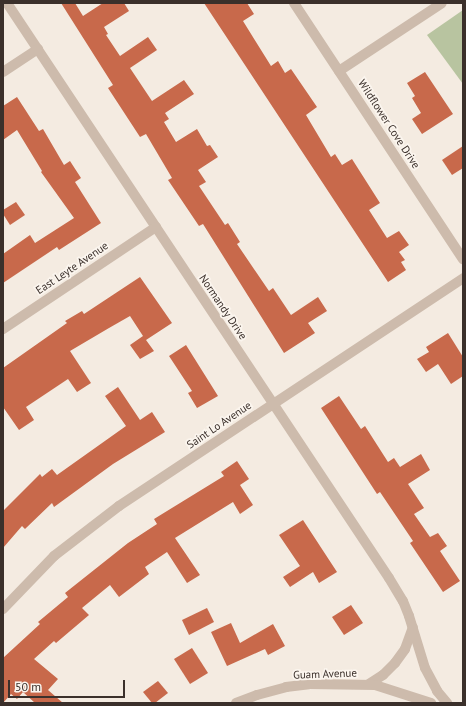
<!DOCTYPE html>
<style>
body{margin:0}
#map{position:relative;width:466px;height:706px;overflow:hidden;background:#f4ebe1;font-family:"PT Sans",sans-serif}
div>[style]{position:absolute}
.green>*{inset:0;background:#b8c4a0}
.building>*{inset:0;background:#c8694b}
.minor>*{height:10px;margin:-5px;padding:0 5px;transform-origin:5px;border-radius:5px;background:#cdbbac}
span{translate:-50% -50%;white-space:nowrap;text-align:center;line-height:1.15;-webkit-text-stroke:3.5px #fbf5ee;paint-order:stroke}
.street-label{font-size:11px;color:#3b302b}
.frame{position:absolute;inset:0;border:4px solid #3b302b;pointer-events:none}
.scale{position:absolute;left:8px;top:680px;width:117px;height:18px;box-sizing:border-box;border:2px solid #3b302b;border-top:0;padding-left:5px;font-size:12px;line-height:14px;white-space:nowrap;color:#3b302b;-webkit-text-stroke:3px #fbf5ee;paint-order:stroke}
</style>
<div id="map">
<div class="green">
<i style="clip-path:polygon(463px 10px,463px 84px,427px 35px)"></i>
</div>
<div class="building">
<i style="clip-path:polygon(61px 3px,75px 3px,83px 16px,103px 3px,124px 3px,129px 11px,104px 27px,108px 34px,106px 35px,120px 56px,148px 37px,157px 50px,130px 68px,152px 101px,184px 80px,194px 94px,165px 113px,169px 119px,164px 122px,176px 142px,197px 129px,207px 146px,210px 145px,218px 157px,198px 170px,206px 182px,199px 186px,225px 225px,228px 223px,240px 242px,237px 244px,269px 291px,273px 288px,291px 315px,318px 297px,327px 311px,308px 323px,315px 333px,284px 353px,203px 224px,199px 226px,168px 180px,172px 178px,146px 134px,140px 137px,108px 88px,113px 85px)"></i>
<i style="clip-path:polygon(204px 3px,247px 3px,254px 14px,243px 21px,271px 66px,278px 61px,285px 73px,291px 69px,317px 107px,306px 115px,331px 157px,335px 154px,342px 165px,352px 159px,380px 203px,369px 210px,387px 238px,399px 231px,409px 245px,399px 252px,405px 260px,401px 262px,406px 270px,388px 282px)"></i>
<i style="clip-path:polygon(425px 72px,453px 114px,422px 134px,412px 119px,421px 113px,412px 98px,415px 96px,407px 83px)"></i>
<i style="clip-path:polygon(17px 97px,39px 131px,43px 129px,64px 165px,70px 161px,81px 178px,75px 182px,101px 223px,59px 250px,57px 247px,3px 283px,3px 254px,30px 235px,35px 243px,74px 218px,41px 172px,42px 171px,17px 130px,3px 140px,3px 106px)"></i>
<i style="clip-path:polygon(463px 146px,463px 168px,452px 175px,442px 160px)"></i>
<i style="clip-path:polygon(16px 202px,25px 215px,10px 225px,3px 214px,3px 210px)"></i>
<i style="clip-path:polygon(140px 277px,172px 323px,146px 340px,154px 351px,140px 359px,130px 345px,143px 336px,130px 316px,109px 328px,70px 351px,91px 383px,77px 392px,68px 379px,26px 407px,34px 420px,19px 430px,3px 407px,3px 368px,67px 323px,65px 321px,82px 311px,84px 314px)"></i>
<i style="clip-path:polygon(448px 333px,463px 357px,463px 376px,451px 384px,438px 364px,426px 372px,417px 359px,429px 352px,426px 347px)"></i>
<i style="clip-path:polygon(186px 345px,218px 396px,197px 408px,188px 393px,192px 391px,169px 356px)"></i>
<i style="clip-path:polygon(118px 387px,140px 420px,152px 412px,165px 432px,113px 464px,54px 507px,52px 503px,25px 529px,22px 526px,3px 548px,3px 511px,40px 474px,42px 477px,52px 469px,57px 475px,126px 426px,105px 396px)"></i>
<i style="clip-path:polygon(339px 396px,361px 429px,365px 426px,388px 462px,394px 458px,400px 467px,421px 454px,430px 470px,408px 484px,424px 508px,414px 514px,430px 537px,438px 533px,447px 546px,440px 551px,460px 581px,443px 592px,410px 543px,413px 541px,380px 492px,377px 494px,321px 408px)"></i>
<i style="clip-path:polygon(237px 461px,249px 479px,240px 485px,253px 505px,240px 514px,233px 502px,175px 538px,200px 575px,187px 583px,167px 552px,145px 567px,149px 574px,119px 597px,110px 585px,82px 608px,89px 615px,56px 643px,54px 641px,34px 659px,58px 679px,48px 690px,63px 703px,35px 703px,23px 692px,17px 699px,11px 694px,3px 703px,3px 658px,40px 624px,38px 622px,68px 597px,65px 593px,128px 543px,157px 524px,154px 519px,224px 476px,221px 472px)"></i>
<i style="clip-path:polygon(303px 520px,337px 572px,319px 583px,313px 572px,290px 587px,283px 577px,300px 566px,279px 535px)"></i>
<i style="clip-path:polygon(351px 605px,363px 623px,344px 635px,332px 617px)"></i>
<i style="clip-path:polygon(207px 608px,214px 622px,189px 635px,182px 620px)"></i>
<i style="clip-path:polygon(231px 623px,240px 643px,273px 624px,285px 646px,268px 655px,265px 649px,227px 666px,211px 632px)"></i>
<i style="clip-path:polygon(192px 648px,208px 673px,190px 684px,174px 659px)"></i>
<i style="clip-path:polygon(158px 681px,168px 693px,155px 703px,152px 703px,143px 692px)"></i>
</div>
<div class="minor">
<i style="left:7px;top:3px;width:690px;rotate:56.4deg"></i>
<i style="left:389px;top:578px;width:27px;rotate:59deg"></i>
<i style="left:403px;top:601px;width:16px;rotate:68deg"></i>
<i style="left:409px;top:616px;width:54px;rotate:72.9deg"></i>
<i style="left:425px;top:668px;width:26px;rotate:62deg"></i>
<i style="left:437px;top:691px;width:16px;rotate:50deg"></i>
<i style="left:294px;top:3px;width:307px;rotate:56.6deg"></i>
<i style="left:339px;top:71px;width:123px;rotate:-33.4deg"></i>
<i style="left:3px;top:72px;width:42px;rotate:-33.3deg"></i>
<i style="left:3px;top:329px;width:184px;rotate:-33.7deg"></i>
<i style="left:3px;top:609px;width:74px;rotate:-46.1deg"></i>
<i style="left:54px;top:556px;width:82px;rotate:-37.6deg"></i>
<i style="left:119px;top:506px;width:413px;rotate:-33.5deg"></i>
<i style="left:369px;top:684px;width:17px;rotate:-33deg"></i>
<i style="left:383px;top:675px;width:17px;rotate:-45deg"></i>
<i style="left:395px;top:663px;width:17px;rotate:-54deg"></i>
<i style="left:405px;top:649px;width:23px;rotate:-70deg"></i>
<i style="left:236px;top:703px;width:22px;rotate:-21deg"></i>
<i style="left:257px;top:695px;width:30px;rotate:-15deg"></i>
<i style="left:286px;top:687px;width:23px;rotate:-7deg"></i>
<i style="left:309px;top:684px;width:66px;rotate:0.9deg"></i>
<i style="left:375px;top:685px;width:59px;rotate:17.8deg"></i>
</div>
<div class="street-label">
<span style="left:389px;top:124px;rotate:57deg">Wildflower Cove Drive</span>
<span style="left:72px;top:268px;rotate:-34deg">East Leyte Avenue</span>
<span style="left:223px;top:307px;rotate:56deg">Normandy Drive</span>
<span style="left:219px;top:425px;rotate:-34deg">Saint Lo Avenue</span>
<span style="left:325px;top:674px;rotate:-2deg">Guam Avenue</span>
</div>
<div class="frame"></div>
<div class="scale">50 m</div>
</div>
